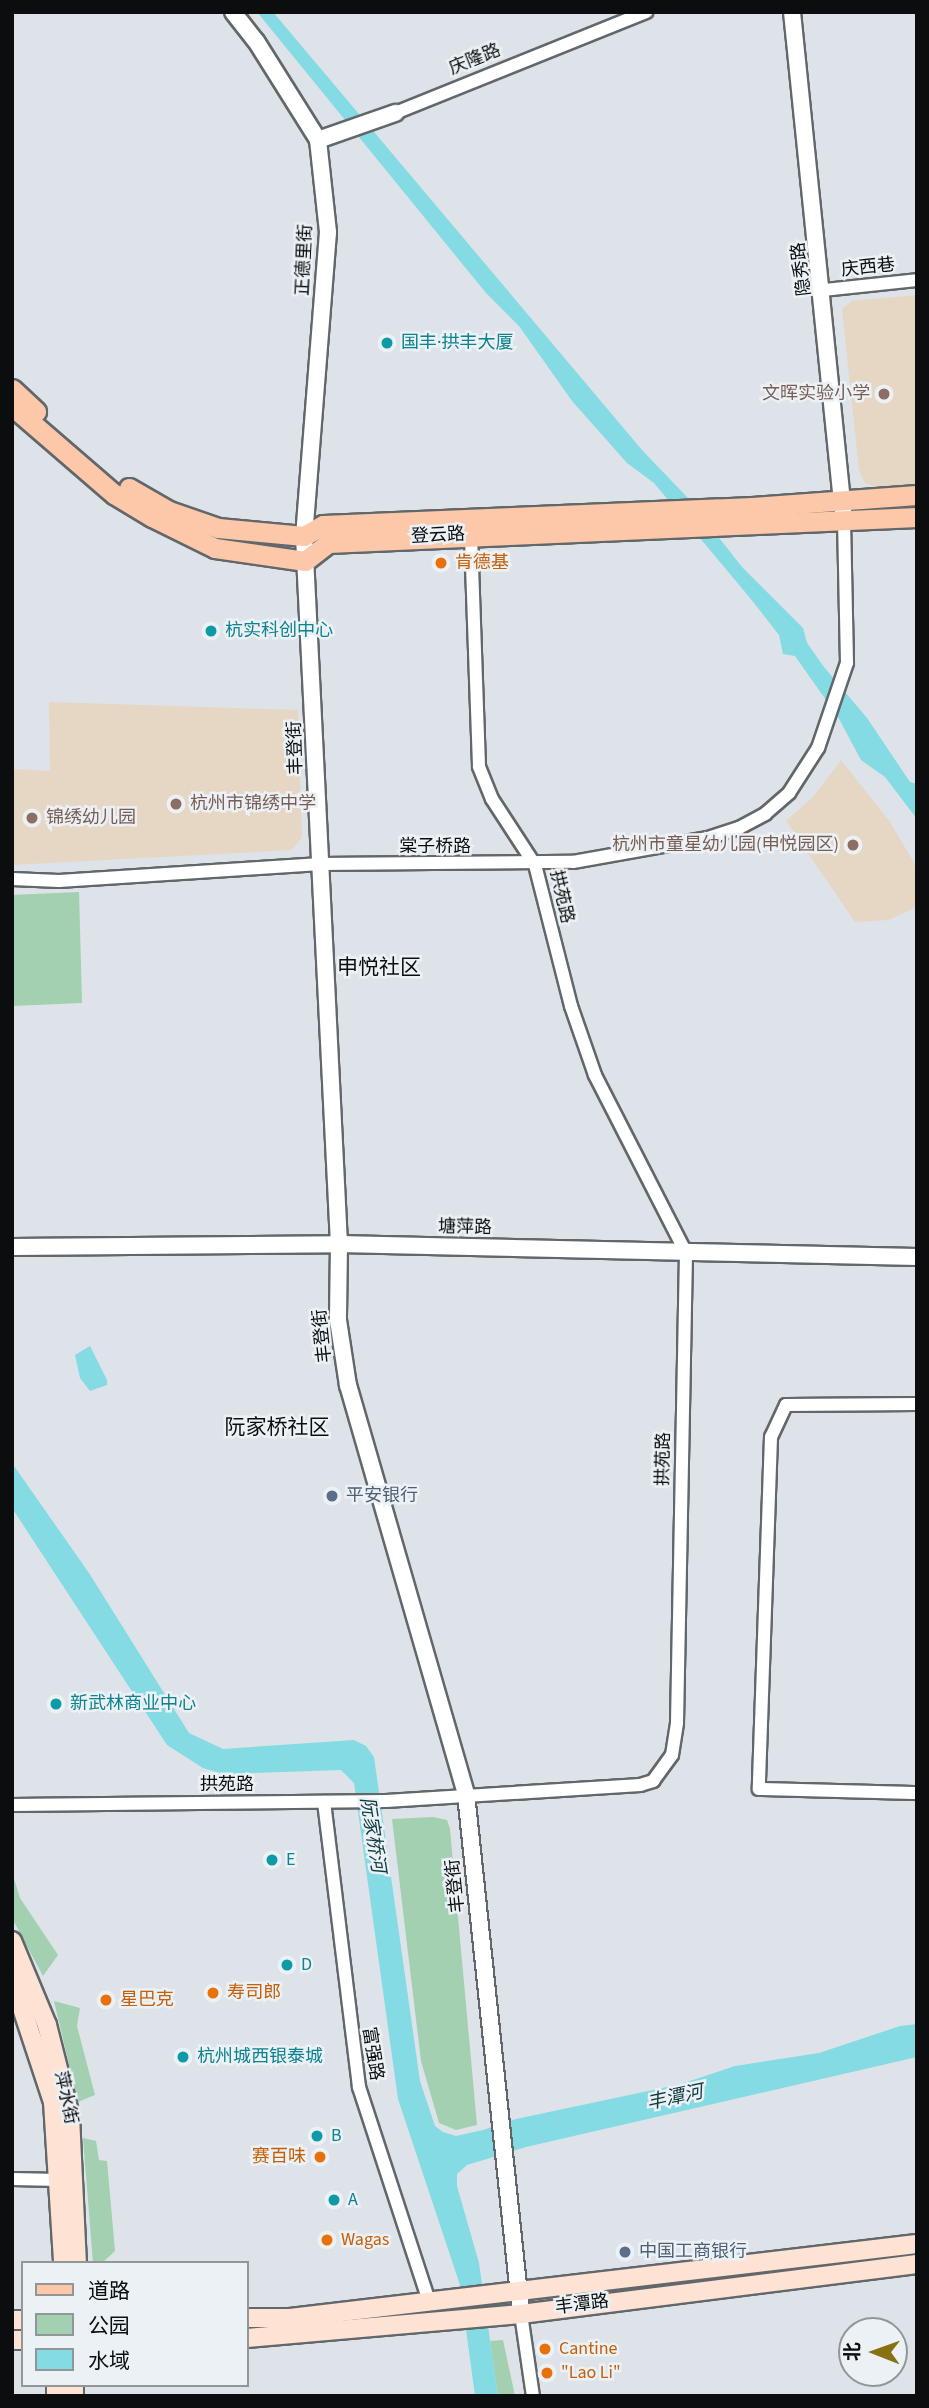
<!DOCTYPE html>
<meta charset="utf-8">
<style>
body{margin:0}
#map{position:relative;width:929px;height:2408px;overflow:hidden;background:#dde3e8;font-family:"Source Sans 3","Noto Sans SC",sans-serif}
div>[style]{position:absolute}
.education>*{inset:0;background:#e6d6c4}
.green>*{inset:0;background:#a2d0b0}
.water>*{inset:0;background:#85dbe3}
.roads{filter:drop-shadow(2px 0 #61676b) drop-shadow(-2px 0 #61676b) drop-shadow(0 2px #61676b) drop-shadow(0 -2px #61676b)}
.minor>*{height:12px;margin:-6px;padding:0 6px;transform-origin:6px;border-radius:6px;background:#fff}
.tertiary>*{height:16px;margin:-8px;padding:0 8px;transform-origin:8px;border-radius:8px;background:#fff}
.secondary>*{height:18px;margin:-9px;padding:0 9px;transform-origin:9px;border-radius:9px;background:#fee3d4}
.primary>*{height:19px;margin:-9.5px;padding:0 9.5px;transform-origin:9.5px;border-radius:9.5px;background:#fdc8aa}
.dots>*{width:19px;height:19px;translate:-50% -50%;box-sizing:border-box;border:4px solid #ebf1f5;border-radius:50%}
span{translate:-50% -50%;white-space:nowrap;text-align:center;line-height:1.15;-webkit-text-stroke:5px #ebf1f5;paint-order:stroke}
.street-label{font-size:18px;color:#0b0d0f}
.culture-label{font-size:18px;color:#0d838f}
.left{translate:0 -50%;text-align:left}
.education-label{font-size:18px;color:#785e54}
.right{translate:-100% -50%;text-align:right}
.food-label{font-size:18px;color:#c56008}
.service-label{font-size:18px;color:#4e5e75}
.water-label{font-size:19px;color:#103b3e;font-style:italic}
.quarter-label{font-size:21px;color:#0b0d0f}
.frame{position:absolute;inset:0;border:14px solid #0b0d0f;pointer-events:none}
.legend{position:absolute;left:21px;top:2261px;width:228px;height:126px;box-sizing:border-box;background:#ebf1f5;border:2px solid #919699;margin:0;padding:9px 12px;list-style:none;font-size:21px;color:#0b0d0f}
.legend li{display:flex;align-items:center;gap:14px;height:35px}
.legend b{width:35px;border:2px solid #919699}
.north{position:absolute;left:838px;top:2317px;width:70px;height:70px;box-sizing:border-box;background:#ebf1f5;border:2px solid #919699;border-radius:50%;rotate:271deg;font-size:19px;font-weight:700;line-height:28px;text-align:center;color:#0b0d0f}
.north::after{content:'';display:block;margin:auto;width:24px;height:32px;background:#877112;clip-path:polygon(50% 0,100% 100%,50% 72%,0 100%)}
</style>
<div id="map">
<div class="education">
<i style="clip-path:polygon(917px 295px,917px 487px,877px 488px,865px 483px,859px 470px,842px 309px,852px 301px)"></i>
<i style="clip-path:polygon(49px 702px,298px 710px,302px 837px,292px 850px,12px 865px,12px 769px,50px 771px)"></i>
<i style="clip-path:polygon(841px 760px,890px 822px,917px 868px,917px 907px,888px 920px,855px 922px,786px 821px,814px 796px)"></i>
</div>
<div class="green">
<i style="clip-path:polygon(79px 892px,82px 1003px,12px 1006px,12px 895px)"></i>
<i style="clip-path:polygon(433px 1817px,447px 1820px,450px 1829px,477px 2125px,456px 2130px,439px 2123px,421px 2061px,392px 1819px)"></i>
<i style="clip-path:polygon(12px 1872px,20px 1898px,58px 1955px,43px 1976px,12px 1918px)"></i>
<i style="clip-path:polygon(54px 2001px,80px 2008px,77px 2026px,95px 2095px,78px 2102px)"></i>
<i style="clip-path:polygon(83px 2138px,96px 2141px,99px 2160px,107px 2161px,115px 2251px,102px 2263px,93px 2263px)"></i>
<i style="clip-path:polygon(503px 2340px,515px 2396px,498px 2396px,490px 2341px)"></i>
</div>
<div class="water">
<i style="clip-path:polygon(257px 12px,273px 12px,642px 450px,687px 497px,742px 567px,803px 628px,807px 643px,824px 667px,867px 718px,910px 782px,917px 784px,917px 819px,885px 777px,861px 760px,838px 717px,795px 656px,783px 654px,779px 635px,750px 598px,654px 483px,627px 463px,572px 401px,519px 326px,486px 293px)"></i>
<i style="clip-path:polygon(90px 1346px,107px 1380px,107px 1385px,90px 1391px,80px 1378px,75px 1355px)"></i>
<i style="clip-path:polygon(12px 1463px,89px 1573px,189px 1733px,223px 1749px,354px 1740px,366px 1746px,374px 1757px,420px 2081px,435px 2126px,443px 2132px,456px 2136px,483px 2130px,516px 2119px,681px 2084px,735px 2066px,819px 2053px,900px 2026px,917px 2024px,917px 2057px,526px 2147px,467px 2165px,457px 2174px,457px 2186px,479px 2263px,498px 2396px,475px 2396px,460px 2285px,398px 2099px,354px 1783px,341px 1770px,223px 1774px,203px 1768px,167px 1745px,12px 1508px)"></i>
</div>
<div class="roads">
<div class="minor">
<i style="left:395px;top:113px;width:271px;rotate:-21.9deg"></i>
<i style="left:824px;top:290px;width:94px;rotate:-6.1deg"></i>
<i style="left:12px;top:879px;width:47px;rotate:2.4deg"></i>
<i style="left:59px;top:881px;width:262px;rotate:-3.7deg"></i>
<i style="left:320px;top:864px;width:253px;rotate:-0.5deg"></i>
<i style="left:573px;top:862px;width:137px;rotate:-10.1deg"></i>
<i style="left:708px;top:838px;width:33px;rotate:-18deg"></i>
<i style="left:739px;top:828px;width:30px;rotate:-28deg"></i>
<i style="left:765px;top:814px;width:32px;rotate:-41deg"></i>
<i style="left:789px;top:793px;width:54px;rotate:-57.2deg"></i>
<i style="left:818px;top:748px;width:90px;rotate:-71.2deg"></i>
<i style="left:847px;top:663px;width:142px;rotate:-91.2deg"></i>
<i style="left:917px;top:1404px;width:131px;rotate:179.6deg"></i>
<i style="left:786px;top:1405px;width:35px;rotate:115deg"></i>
<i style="left:771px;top:1437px;width:352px;rotate:92deg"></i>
<i style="left:759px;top:1789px;width:158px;rotate:1.5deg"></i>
<i style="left:324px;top:1802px;width:287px;rotate:83deg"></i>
<i style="left:359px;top:2087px;width:225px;rotate:71.9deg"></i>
<i style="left:12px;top:1805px;width:374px;rotate:-0.6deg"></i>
<i style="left:386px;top:1801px;width:255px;rotate:-3.6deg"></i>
<i style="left:640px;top:1785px;width:14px;rotate:-17deg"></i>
<i style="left:653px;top:1781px;width:32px;rotate:-54deg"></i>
<i style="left:672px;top:1755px;width:33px;rotate:-81deg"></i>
<i style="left:677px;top:1722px;width:469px;rotate:-88.9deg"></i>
<i style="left:686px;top:1253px;width:200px;rotate:-117.1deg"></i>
<i style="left:595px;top:1075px;width:73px;rotate:-109.2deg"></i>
<i style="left:571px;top:1006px;width:146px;rotate:-104.3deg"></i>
<i style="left:535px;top:865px;width:79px;rotate:-123.1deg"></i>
<i style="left:492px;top:799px;width:35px;rotate:-112deg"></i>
<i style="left:479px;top:766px;width:232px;rotate:-92deg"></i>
<i style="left:12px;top:2179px;width:48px;rotate:1.2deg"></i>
<i style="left:521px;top:2314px;width:83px;rotate:81.7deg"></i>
</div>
<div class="tertiary">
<i style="left:233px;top:12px;width:37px;rotate:52deg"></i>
<i style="left:256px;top:41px;width:117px;rotate:57.9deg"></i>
<i style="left:318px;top:140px;width:93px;rotate:83.8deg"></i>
<i style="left:328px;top:232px;width:305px;rotate:94.5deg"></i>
<i style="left:304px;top:536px;width:709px;rotate:87.17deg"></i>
<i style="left:339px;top:1244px;width:76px;rotate:90.8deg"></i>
<i style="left:338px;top:1320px;width:66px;rotate:81.3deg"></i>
<i style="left:348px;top:1385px;width:426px;rotate:73.9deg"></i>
<i style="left:466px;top:1794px;width:523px;rotate:83.96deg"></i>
<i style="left:792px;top:12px;width:512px;rotate:84.17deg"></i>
<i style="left:318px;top:140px;width:82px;rotate:-19.3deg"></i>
<i style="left:12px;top:1247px;width:327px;rotate:-0.5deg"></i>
<i style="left:339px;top:1244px;width:578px;rotate:1.29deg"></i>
</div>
<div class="secondary">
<i style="left:12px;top:1941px;width:91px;rotate:67.4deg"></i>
<i style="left:47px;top:2025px;width:94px;rotate:75.8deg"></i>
<i style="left:70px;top:2116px;width:147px;rotate:87.3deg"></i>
<i style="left:12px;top:1978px;width:131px;rotate:71.7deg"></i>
<i style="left:53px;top:2102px;width:161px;rotate:86.4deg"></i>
<i style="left:247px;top:2318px;width:43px"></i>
<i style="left:290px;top:2318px;width:631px;rotate:-6.73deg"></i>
<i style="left:12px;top:2320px;width:11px"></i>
<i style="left:247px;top:2338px;width:275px;rotate:-5deg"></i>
<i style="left:521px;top:2314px;width:399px;rotate:-7.2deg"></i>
<i style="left:12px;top:2340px;width:11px"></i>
<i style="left:56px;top:2385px;width:11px;rotate:90deg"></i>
<i style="left:74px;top:2396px;width:11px;rotate:-90deg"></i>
</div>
<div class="primary">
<i style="left:12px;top:389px;width:33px;rotate:43deg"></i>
<i style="left:12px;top:406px;width:135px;rotate:40.8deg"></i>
<i style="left:114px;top:494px;width:44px;rotate:31.2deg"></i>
<i style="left:152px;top:517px;width:70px;rotate:26.2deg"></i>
<i style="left:215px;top:548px;width:91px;rotate:8.2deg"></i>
<i style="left:305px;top:561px;width:29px;rotate:-38deg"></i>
<i style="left:328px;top:543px;width:590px;rotate:-2.53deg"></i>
<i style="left:129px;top:488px;width:46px;rotate:29.9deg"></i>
<i style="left:169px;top:511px;width:52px;rotate:19.1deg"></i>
<i style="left:218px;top:528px;width:86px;rotate:5.3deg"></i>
<i style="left:304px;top:536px;width:22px;rotate:-30deg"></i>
<i style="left:323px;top:525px;width:429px;rotate:-2.4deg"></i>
<i style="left:752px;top:507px;width:165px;rotate:-4.2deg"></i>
</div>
</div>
<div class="dots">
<i style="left:387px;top:343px;background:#0f9aa8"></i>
<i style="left:884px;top:394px;background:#8d6e63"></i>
<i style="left:441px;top:563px;background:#e8710a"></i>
<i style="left:211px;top:631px;background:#0f9aa8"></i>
<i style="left:176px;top:804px;background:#8d6e63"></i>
<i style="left:32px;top:818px;background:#8d6e63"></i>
<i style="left:853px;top:845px;background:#8d6e63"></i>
<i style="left:332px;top:1496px;background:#5c6f8a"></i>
<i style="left:56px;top:1704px;background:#0f9aa8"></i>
<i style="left:272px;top:1860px;background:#0f9aa8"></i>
<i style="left:287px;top:1965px;background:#0f9aa8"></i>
<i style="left:213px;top:1993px;background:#e8710a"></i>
<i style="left:106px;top:2000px;background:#e8710a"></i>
<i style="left:183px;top:2057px;background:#0f9aa8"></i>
<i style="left:317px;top:2136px;background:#0f9aa8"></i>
<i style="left:320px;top:2157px;background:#e8710a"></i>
<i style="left:334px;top:2200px;background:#0f9aa8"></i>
<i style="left:327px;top:2240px;background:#e8710a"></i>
<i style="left:625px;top:2252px;background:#5c6f8a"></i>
<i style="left:545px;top:2349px;background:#e8710a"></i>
<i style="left:547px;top:2373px;background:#e8710a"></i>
</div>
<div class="street-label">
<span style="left:475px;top:60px;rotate:-22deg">庆隆路</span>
<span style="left:305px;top:260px;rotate:-87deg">正德里街</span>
<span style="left:868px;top:268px;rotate:-6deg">庆西巷</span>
<span style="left:802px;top:269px;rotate:-97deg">隐秀路</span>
<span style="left:438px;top:536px;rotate:-3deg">登云路</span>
<span style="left:296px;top:748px;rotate:-92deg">丰登街</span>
<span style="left:435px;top:847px">棠子桥路</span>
<span style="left:561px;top:897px;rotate:77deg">拱苑路</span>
<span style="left:465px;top:1228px;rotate:1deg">塘萍路</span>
<span style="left:323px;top:1336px;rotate:-96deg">丰登街</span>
<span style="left:664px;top:1459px;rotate:-89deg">拱苑路</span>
<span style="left:227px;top:1785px">拱苑路</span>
<span style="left:456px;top:1886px;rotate:-96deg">丰登街</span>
<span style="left:372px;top:2054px;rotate:81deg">富强路</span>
<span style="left:65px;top:2098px;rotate:78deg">萍水街</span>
<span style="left:582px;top:2305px;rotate:-7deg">丰潭路</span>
</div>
<div class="culture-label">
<span class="left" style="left:401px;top:343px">国丰·拱丰大厦</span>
<span class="left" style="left:225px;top:631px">杭实科创中心</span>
<span class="left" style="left:70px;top:1704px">新武林商业中心</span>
<span class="left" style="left:286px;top:1860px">E</span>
<span class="left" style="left:301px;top:1965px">D</span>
<span class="left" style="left:197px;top:2057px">杭州城西银泰城</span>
<span class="left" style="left:331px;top:2136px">B</span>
<span class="left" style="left:348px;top:2200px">A</span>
</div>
<div class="education-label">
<span class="right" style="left:870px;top:394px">文晖实验小学</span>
<span class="left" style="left:190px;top:804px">杭州市锦绣中学</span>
<span class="left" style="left:46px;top:818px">锦绣幼儿园</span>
<span class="right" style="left:839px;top:845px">杭州市童星幼儿园(申悦园区)</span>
</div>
<div class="food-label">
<span class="left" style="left:455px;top:563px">肯德基</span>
<span class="left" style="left:227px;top:1993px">寿司郎</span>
<span class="left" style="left:120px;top:2000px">星巴克</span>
<span class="right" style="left:306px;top:2157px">赛百味</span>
<span class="left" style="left:341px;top:2240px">Wagas</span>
<span class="left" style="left:559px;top:2349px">Cantine</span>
<span class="left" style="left:561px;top:2373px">"Lao Li"</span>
</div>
<div class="service-label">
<span class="left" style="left:346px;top:1496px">平安银行</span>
<span class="left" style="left:639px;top:2252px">中国工商银行</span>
</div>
<div class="water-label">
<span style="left:372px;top:1835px;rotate:81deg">阮家桥河</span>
<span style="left:675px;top:2098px;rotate:-12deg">丰潭河</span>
</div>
<div class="quarter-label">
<span style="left:379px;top:967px">申悦社区</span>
<span style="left:277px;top:1427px">阮家桥社区</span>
</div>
<div class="frame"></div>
<ul class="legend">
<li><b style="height:9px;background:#fdc8aa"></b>道路</li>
<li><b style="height:19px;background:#a2d0b0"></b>公园</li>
<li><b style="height:19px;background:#85dbe3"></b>水域</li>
</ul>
<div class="north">北</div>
</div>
